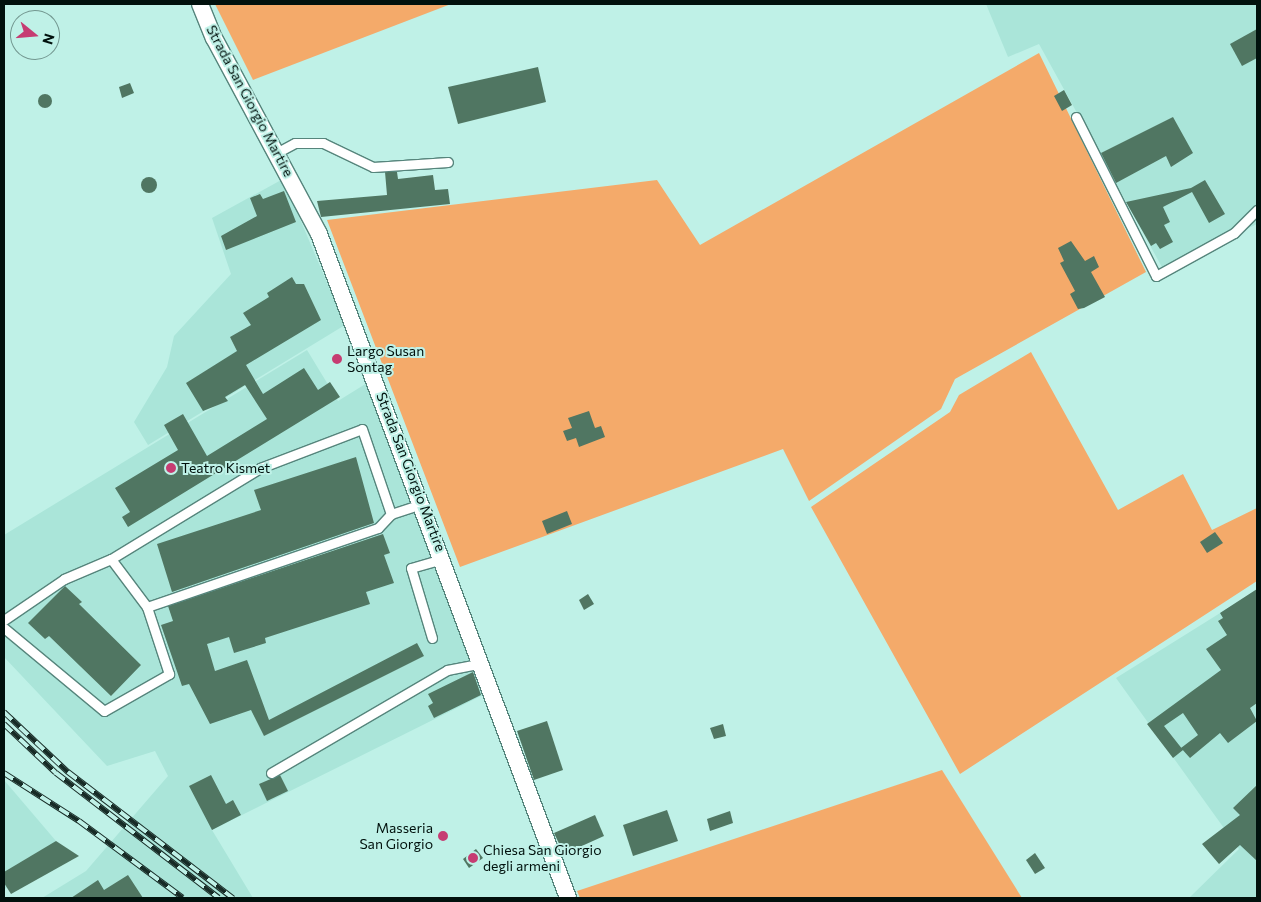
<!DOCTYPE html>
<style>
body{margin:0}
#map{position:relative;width:1261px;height:902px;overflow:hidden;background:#bff1e7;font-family:Commissioner,sans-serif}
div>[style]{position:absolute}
.built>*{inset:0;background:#aae5d9}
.green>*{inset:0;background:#f4aa6a}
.building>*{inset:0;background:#507662}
.round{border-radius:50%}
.roads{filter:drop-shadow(1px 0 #56857c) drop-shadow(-1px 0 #56857c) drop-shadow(0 1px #56857c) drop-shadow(0 -1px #56857c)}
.service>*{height:9px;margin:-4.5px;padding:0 4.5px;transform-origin:4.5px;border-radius:4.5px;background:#fff}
.minor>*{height:16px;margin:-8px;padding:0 8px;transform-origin:8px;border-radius:8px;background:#fff}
.rail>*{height:5.5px;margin-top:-2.75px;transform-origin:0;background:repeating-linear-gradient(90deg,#bff1e7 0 11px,#172b26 0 22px);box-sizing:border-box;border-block:1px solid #172b26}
.dots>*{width:14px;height:14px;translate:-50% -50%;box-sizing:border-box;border:2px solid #bff1e7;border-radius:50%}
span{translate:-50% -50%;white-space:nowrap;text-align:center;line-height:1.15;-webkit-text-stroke:4px #bff1e7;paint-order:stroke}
.street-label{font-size:14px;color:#01110d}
.poi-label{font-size:14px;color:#01110d}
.left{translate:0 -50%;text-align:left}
.right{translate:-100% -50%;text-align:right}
.frame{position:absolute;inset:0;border:5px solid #01110d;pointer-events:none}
.north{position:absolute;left:10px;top:10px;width:50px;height:50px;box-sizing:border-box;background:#bff1e7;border:1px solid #739790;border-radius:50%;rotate:107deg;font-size:14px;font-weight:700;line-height:20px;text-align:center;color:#01110d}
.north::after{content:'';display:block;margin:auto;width:18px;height:22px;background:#c63c72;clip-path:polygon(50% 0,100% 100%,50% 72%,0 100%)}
</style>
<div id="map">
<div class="built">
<i style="clip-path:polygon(986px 4px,1257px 4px,1257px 224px,1163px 269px,1039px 44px,1008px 57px)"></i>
<i style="clip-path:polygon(283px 179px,345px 325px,148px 445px,134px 422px,167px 367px,174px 336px,231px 274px,212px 218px)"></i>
<i style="clip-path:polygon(307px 350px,338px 401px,367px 383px,485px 694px,212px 830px,253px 898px,42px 898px,86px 871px,168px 776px,155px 751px,107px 766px,4px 657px,4px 535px)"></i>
<i style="clip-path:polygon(1257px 590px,1257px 898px,1189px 898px,1239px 849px,1116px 678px)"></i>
<i style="clip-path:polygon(4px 780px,56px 841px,4px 890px)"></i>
</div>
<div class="green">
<i style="clip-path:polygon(215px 4px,451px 4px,253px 80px)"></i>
<i style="clip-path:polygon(1039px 53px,1146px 272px,955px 379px,941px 409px,809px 501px,783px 449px,460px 567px,327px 220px,657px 180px,700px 245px)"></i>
<i style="clip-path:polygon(1031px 352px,1118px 510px,1183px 474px,1212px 530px,1257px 508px,1257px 581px,960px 774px,811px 507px,950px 412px,959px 395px)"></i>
<i style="clip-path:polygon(942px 770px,1022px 898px,580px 898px,577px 891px)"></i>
</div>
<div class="building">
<i style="clip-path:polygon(1257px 29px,1257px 58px,1242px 66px,1230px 44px)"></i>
<i style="clip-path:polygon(538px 67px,546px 102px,458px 124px,448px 87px)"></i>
<i style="clip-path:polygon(130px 83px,134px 93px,122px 98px,119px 87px)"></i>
<i style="clip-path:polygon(1064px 90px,1072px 105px,1062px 111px,1054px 96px)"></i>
<i class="round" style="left:38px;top:94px;width:14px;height:14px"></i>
<i style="clip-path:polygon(1173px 117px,1193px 153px,1171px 167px,1166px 156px,1116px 183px,1101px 153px)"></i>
<i style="clip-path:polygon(385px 172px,397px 172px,398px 179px,433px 175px,435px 190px,448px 189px,450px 204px,321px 217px,317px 201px,387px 195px)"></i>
<i class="round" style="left:141px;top:177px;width:16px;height:16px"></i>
<i style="clip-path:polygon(1205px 180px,1225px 214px,1209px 223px,1192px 192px,1163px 207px,1170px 222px,1164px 225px,1173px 242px,1160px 249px,1156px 243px,1151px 246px,1126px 202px,1191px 188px)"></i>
<i style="clip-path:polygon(284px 191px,296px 222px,226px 250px,221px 236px,257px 216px,250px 198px,260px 194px,263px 199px)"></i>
<i style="clip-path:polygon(1071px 241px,1085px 261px,1094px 256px,1099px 267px,1091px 272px,1105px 297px,1084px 308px,1078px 309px,1070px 294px,1075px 291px,1060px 263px,1064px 261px,1058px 248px)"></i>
<i style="clip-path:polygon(292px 277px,296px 284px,304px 284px,321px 320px,246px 365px,263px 394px,304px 368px,318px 390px,330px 382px,340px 397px,128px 527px,122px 517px,130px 512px,115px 488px,178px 450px,164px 425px,183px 414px,207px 456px,267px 419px,245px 385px,225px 397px,228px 401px,203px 411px,186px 383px,237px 351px,230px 337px,251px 325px,243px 313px,269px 297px,267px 293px)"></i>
<i style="clip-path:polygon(589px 411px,595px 428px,601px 426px,605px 437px,579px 447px,576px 438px,567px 441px,563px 431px,572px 428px,568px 418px)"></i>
<i style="clip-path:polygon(356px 457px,374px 523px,172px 592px,157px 544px,261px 510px,254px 490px)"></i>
<i style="clip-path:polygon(567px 511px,572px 524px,547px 534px,542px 521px)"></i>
<i style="clip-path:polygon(1215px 532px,1223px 543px,1207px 553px,1200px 542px)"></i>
<i style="clip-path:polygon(383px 534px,390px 553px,384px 555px,394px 583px,366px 592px,370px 604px,265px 638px,266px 643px,234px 653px,229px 637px,207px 644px,215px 671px,247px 660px,269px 720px,417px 643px,424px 656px,264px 736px,251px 710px,210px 724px,189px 684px,182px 686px,161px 625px,173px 621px,168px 606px)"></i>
<i style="clip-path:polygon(65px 586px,82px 602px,79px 604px,141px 665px,111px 696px,49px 636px,45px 639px,28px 623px)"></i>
<i style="clip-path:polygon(1257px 589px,1257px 703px,1250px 708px,1257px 721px,1228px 743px,1220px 733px,1190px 758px,1181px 748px,1198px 735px,1183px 713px,1164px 726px,1183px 750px,1173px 758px,1147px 724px,1221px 670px,1206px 649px,1227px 635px,1218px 621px,1223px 618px,1220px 613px)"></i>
<i style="clip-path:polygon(588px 594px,594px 604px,584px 610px,579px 600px)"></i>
<i style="clip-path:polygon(473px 672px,481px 695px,434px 718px,428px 706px,433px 703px,428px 694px)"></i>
<i style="clip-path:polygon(547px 721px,563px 770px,534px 780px,517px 731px)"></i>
<i style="clip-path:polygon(723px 724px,726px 736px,714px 739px,710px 728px)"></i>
<i style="clip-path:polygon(211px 775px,226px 804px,233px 800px,241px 815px,212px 830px,189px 786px)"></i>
<i style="clip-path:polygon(280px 775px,288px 791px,267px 801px,259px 784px)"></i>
<i style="clip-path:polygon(1257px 785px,1257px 861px,1240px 845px,1219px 864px,1202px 844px,1240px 815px,1233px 808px)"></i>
<i style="clip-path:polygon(667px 810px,678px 841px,633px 856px,623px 825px)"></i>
<i style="clip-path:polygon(730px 811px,733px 823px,710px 831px,707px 819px)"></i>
<i style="clip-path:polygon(595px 815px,604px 836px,564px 854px,554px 833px)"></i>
<i style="clip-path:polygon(56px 841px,79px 856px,11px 894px,4px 883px,4px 872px)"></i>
<i style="clip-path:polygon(476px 849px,483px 858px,469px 868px,463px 859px)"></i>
<i style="clip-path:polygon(1035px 853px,1045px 868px,1035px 874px,1026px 860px)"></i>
<i style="clip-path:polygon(128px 875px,143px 898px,71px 898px,98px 880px,104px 890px)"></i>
</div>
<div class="roads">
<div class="service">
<i style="left:1076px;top:117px;width:178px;rotate:63.3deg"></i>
<i style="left:1156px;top:276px;width:89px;rotate:-28.9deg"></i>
<i style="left:1234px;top:233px;width:33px;rotate:-45deg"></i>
<i style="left:278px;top:152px;width:19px;rotate:-28deg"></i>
<i style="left:295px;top:143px;width:28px"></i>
<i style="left:323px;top:143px;width:55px;rotate:25.6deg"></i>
<i style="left:373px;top:167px;width:75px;rotate:-3.8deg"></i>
<i style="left:147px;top:607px;width:244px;rotate:-18.9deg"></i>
<i style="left:378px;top:528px;width:19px;rotate:-47deg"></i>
<i style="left:391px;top:514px;width:33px;rotate:-18deg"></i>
<i style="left:4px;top:620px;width:73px;rotate:-34.3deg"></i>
<i style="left:64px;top:579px;width:51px;rotate:-23.1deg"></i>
<i style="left:111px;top:559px;width:175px;rotate:-31.4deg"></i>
<i style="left:260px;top:468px;width:109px;rotate:-20.9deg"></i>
<i style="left:362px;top:429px;width:90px;rotate:71.2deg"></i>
<i style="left:4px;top:628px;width:130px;rotate:39.7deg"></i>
<i style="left:104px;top:711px;width:75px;rotate:-29.6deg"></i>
<i style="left:169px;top:674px;width:71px;rotate:-108.2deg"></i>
<i style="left:147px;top:607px;width:60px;rotate:-126.9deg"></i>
<i style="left:432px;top:638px;width:73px;rotate:-106.7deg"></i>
<i style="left:411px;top:568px;width:33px;rotate:-16deg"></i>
<i style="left:271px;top:773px;width:204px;rotate:-30.3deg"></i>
<i style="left:447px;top:670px;width:36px;rotate:-11deg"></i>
</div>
<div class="minor">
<i style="left:200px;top:4px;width:37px;rotate:68deg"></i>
<i style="left:214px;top:38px;width:222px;rotate:61.8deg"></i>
<i style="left:319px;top:234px;width:709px;rotate:69.44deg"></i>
</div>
</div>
<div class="rail">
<i style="left:4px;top:712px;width:88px;rotate:43.2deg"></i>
<i style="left:68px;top:772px;width:208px;rotate:37.4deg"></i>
<i style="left:4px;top:724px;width:71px;rotate:43.3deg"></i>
<i style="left:56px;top:773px;width:205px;rotate:37.5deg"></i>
<i style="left:4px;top:773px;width:89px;rotate:32.6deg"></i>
<i style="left:79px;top:821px;width:129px;rotate:36.5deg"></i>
</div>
<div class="dots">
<i style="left:337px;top:359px;background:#c63c72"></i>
<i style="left:171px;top:468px;background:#c63c72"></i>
<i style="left:443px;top:836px;background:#c63c72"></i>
<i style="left:473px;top:858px;background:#c63c72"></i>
</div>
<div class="street-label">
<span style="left:250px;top:101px;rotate:62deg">Strada San Giorgio Martire</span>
<span style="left:411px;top:472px;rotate:69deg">Strada San Giorgio Martire</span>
</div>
<div class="poi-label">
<span class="left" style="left:347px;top:359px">Largo Susan<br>Sontag</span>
<span class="left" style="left:181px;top:468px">Teatro Kismet</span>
<span class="right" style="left:433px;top:836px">Masseria<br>San Giorgio</span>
<span class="left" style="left:483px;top:858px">Chiesa San Giorgio<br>degli armeni</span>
</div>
<div class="frame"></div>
<div class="north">N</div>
</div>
